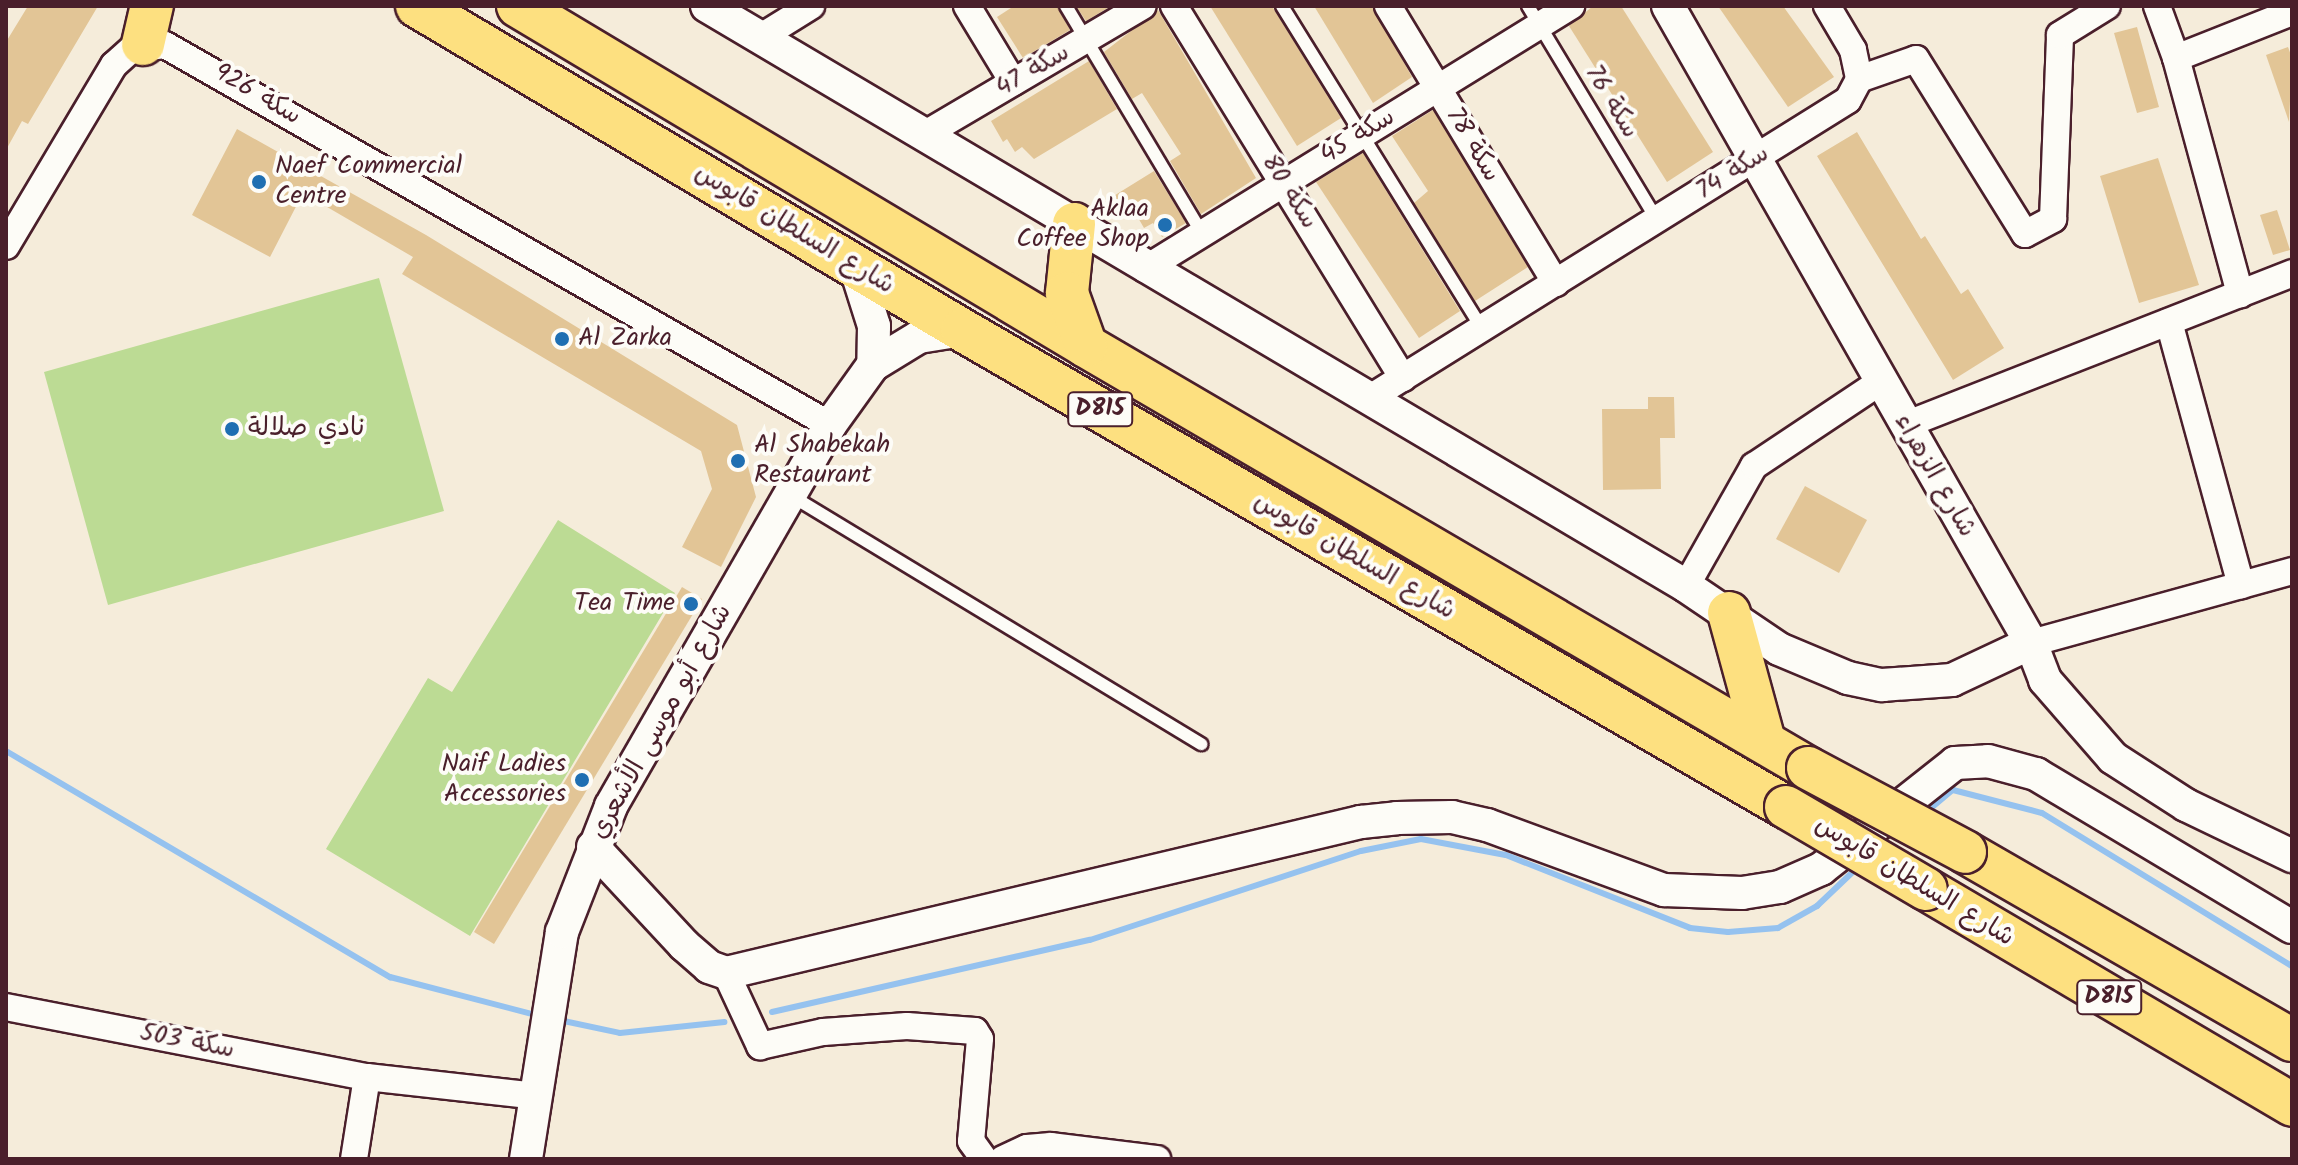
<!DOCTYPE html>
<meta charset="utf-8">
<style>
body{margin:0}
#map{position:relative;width:2298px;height:1165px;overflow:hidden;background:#f5ecda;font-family:Kalam,"Playpen Sans Arabic",sans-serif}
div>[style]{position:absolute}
.green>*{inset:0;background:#bcdb94}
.stream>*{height:6px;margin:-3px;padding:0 3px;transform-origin:3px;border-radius:3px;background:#95c2ef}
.building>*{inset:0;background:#e2c596}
.roads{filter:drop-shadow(2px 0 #4a1f2b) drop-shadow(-2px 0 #4a1f2b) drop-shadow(0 2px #4a1f2b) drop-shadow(0 -2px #4a1f2b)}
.service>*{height:12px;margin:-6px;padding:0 6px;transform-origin:6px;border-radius:6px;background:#fdfcf7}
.minor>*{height:26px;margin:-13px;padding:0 13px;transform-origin:13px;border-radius:13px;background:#fdfcf7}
.tertiary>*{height:32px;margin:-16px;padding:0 16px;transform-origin:16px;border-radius:16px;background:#fdfcf7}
.trunk>*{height:42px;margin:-21px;padding:0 21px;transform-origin:21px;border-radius:21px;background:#fde080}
.bridges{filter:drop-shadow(2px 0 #4a1f2b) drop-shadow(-2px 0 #4a1f2b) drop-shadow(0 2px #4a1f2b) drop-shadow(0 -2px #4a1f2b)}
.trunk-bridge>*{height:42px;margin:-21px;padding:0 21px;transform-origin:21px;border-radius:21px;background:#fde080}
.dots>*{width:22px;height:22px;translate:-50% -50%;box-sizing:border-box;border:4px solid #fdfcf7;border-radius:50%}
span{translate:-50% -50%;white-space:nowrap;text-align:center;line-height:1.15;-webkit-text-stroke:8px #fdfcf7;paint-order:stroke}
.shield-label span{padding:2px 6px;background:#fdfcf7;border:2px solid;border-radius:6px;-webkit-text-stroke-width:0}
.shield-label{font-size:24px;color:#4a1f2b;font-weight:700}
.street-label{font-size:26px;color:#4a1f2b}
.poi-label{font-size:26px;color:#4a1f2b}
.left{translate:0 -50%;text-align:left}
.right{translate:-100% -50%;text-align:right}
.frame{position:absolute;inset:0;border:8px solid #4a1f2b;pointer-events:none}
</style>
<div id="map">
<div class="green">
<i style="clip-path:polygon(379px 278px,444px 511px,108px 605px,44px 372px)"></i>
<i style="clip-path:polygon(558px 520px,675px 593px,470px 936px,326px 849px,428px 678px,452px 692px)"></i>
</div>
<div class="stream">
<i style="left:6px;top:751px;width:446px;rotate:30.5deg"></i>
<i style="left:390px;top:977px;width:155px;rotate:14.6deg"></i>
<i style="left:1924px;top:814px;width:38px;rotate:-40deg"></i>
<i style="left:1953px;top:790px;width:92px;rotate:14.5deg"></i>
<i style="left:2042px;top:813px;width:293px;rotate:31.5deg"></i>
<i style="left:772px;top:1012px;width:326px;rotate:-12.8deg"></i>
<i style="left:1090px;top:940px;width:285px;rotate:-18.2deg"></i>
<i style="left:1361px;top:851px;width:61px;rotate:-11.3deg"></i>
<i style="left:1421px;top:839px;width:86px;rotate:10.7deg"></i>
<i style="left:1506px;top:855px;width:198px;rotate:21.6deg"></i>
<i style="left:1690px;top:928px;width:38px;rotate:6deg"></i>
<i style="left:1728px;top:932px;width:50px;rotate:-4.6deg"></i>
<i style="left:1778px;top:928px;width:45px;rotate:-29.4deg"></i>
<i style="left:1817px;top:906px;width:58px;rotate:-43.6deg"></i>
<i style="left:559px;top:1020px;width:62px;rotate:12deg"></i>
<i style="left:620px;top:1033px;width:105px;rotate:-6deg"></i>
</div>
<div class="building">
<i style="clip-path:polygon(28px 6px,98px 6px,28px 124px,22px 121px,6px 150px,6px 42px)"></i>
<i style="clip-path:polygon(1014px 6px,1057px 6px,1070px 30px,1023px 58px,997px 17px)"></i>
<i style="clip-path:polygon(1076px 6px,1111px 6px,1086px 21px)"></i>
<i style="clip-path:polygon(1210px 6px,1272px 6px,1341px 118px,1297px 146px)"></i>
<i style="clip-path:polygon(1314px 6px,1372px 6px,1412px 77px,1373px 103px)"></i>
<i style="clip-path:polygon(1593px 6px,1621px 6px,1713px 152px,1667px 182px,1569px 26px)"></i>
<i style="clip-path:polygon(1718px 6px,1783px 6px,1834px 77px,1788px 107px)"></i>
<i style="clip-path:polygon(1158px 10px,1256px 178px,1201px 214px,1170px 161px,1181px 154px,1142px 93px,1132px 99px,1104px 52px)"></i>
<i style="clip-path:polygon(2137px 27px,2159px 107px,2137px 113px,2114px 33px)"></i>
<i style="clip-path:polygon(2288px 47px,2292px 58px,2289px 122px,2266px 55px)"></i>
<i style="clip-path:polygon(1089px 61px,1117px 109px,1034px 159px,1022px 147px,1015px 152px,1007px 139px,1003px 142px,991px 121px)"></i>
<i style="clip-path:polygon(1433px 110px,1528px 267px,1475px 301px,1414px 203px,1428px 191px,1392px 136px)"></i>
<i style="clip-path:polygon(237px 129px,426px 235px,737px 425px,756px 497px,721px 567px,682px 547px,712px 489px,701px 451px,402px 274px,413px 257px,303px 193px,270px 257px,192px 215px)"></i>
<i style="clip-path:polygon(1857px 132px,1921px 239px,1925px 236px,1961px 294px,1968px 289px,2004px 348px,1953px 380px,1817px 156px)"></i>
<i style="clip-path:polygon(1363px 153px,1460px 311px,1419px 338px,1316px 182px)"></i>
<i style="clip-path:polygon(2158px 158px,2199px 285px,2139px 303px,2100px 176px)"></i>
<i style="clip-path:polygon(1154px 171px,1186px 223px,1162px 237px,1153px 223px,1144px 228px,1133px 209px,1124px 215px,1104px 202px)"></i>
<i style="clip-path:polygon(2277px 210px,2290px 250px,2273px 255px,2260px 215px)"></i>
<i style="clip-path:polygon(1648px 397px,1674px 397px,1675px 438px,1660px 438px,1661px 489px,1603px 490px,1602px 409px,1648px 409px)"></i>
<i style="clip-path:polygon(1805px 486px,1867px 520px,1839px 573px,1776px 539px)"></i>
<i style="clip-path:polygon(682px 587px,702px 599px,494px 944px,474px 932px)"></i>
</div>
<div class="roads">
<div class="service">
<i style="left:1066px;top:6px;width:265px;rotate:59.1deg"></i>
<i style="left:1282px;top:6px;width:380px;rotate:58.2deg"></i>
<i style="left:1528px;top:6px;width:250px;rotate:58.9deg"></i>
<i style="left:790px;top:495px;width:481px;rotate:31.2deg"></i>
</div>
<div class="minor">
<i style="left:967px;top:6px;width:89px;rotate:58.8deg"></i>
<i style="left:1174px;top:6px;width:437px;rotate:58.4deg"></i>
<i style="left:1388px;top:6px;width:324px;rotate:58.8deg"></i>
<i style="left:1827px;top:6px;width:51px;rotate:59.4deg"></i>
<i style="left:1853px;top:50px;width:30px;rotate:78deg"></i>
<i style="left:2157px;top:6px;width:55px;rotate:69.9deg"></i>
<i style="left:2176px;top:58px;width:245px;rotate:74.8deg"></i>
<i style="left:761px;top:37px;width:59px;rotate:-31.8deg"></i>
<i style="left:2176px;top:58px;width:125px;rotate:-21.6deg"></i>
<i style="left:922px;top:136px;width:256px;rotate:-30.5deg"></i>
<i style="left:6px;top:246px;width:211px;rotate:-59.2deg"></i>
<i style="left:114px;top:65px;width:24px;rotate:-42deg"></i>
<i style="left:132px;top:49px;width:33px;rotate:-7deg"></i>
<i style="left:165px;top:45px;width:766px;rotate:29.74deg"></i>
<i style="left:1145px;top:269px;width:501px;rotate:-31.69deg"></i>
<i style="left:2169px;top:322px;width:273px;rotate:74.7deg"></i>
<i style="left:1370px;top:398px;width:563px;rotate:-31.94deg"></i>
<i style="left:1848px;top:100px;width:24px;rotate:-62deg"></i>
<i style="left:1859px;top:79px;width:60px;rotate:-19.3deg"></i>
<i style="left:1916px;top:59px;width:206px;rotate:58.1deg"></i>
<i style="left:2025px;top:234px;width:32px;rotate:-28deg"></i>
<i style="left:2053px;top:219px;width:184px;rotate:-87.8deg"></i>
<i style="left:2060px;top:35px;width:55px;rotate:-31.7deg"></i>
<i style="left:1905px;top:425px;width:416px;rotate:-21.4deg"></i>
<i style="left:1686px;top:586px;width:138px;rotate:-60.5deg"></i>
<i style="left:1754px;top:466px;width:151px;rotate:-33.7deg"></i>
<i style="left:2031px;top:643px;width:271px;rotate:-15.4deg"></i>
<i style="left:726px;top:973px;width:81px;rotate:65deg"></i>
<i style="left:760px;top:1046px;width:65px;rotate:-12.5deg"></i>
<i style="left:823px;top:1032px;width:84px;rotate:-4.1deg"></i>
<i style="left:907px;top:1026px;width:68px;rotate:4.2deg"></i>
<i style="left:975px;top:1031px;width:9px;rotate:58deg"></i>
<i style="left:980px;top:1039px;width:102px;rotate:95deg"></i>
<i style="left:971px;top:1141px;width:22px;rotate:54deg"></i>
<i style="left:6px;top:1007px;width:368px;rotate:11deg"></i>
<i style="left:367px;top:1077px;width:170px;rotate:6.4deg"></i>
<i style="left:354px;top:1159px;width:83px;rotate:-81deg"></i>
<i style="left:1003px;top:1159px;width:26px;rotate:-25deg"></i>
<i style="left:1027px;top:1148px;width:24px;rotate:-5deg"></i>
<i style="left:1051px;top:1146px;width:107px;rotate:7deg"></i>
</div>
<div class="tertiary">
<i style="left:707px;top:6px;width:1138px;rotate:30.64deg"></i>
<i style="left:1686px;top:586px;width:112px;rotate:34.1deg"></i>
<i style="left:1779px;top:649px;width:75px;rotate:22.8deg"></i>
<i style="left:1848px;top:678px;width:35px;rotate:12deg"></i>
<i style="left:1882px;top:685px;width:70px;rotate:-4.1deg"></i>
<i style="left:1952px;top:680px;width:87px;rotate:-25.1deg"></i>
<i style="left:1668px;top:6px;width:733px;rotate:60.32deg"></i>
<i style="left:2031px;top:643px;width:40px;rotate:69deg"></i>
<i style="left:2045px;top:680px;width:103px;rotate:48.9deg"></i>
<i style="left:2113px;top:758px;width:87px;rotate:32.8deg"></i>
<i style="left:2186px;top:805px;width:118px;rotate:25.7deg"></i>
<i style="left:855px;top:266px;width:63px;rotate:72.4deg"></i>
<i style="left:874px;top:326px;width:39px;rotate:91deg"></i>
<i style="left:593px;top:847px;width:134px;rotate:47.1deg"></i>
<i style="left:684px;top:945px;width:33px;rotate:41deg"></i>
<i style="left:709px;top:967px;width:18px;rotate:19deg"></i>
<i style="left:726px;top:973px;width:653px;rotate:-13.38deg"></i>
<i style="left:1361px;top:822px;width:36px;rotate:-6deg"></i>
<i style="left:1397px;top:818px;width:55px;rotate:-1deg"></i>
<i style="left:1452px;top:817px;width:36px;rotate:13deg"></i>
<i style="left:1487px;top:825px;width:189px;rotate:20.2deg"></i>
<i style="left:1664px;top:890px;width:78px;rotate:2.2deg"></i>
<i style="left:1742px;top:893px;width:38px;rotate:-9deg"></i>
<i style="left:1780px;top:887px;width:45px;rotate:-23.7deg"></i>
<i style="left:1821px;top:869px;width:171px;rotate:-38.3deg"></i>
<i style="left:1955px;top:763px;width:33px;rotate:-3deg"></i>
<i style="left:1988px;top:761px;width:50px;rotate:15.2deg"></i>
<i style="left:2036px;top:774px;width:298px;rotate:30.9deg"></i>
<i style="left:526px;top:1159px;width:230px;rotate:-81deg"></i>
<i style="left:562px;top:932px;width:135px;rotate:-68.7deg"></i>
<i style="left:611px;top:806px;width:439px;rotate:-60.1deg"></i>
<i style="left:830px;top:425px;width:74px;rotate:-54.4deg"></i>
<i style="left:873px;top:365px;width:54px;rotate:-31.3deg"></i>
<i style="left:919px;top:337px;width:44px;rotate:-9.2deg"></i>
</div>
<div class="trunk">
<i style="left:417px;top:6px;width:634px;rotate:30.73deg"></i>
<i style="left:962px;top:330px;width:952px;rotate:30.07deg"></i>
<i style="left:518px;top:6px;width:662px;rotate:30.9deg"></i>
<i style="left:1086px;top:346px;width:836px;rotate:30.31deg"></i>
<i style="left:143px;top:44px;width:39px;rotate:-77deg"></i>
<i style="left:1074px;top:224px;width:69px;rotate:95.8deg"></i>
<i style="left:1067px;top:293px;width:56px;rotate:70.3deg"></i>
<i style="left:1729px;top:613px;width:133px;rotate:74.7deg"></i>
<i style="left:1965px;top:852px;width:377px;rotate:29.9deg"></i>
<i style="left:1926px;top:889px;width:425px;rotate:30.5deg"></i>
</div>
</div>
<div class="bridges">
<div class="trunk-bridge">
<i style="left:1808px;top:768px;width:178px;rotate:28.1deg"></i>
<i style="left:1786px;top:807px;width:162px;rotate:30.4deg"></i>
</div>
</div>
<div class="dots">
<i style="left:259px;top:182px;background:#1f6fb2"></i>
<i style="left:1165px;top:225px;background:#1f6fb2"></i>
<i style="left:562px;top:339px;background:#1f6fb2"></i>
<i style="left:232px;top:429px;background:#1f6fb2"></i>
<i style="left:738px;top:461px;background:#1f6fb2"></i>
<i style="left:691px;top:604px;background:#1f6fb2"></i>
<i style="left:582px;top:780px;background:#1f6fb2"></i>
</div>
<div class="shield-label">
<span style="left:1100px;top:409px">D815</span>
<span style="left:2109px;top:997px">D815</span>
</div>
<div class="street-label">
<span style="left:1033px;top:71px;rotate:-30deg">سكة 47</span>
<span style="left:257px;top:95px;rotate:30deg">سكة 926</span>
<span style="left:1611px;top:102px;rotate:59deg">سكة 76</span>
<span style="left:1358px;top:137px;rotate:-32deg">سكة 45</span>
<span style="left:1472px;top:145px;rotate:59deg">سكة 78</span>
<span style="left:1733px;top:173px;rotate:-32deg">سكة 74</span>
<span style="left:1289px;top:192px;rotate:58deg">سكة 80</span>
<span style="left:794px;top:230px;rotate:31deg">شارع السلطان قابوس</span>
<span style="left:1934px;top:476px;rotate:60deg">شارع الزهراء</span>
<span style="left:1354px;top:557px;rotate:30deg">شارع السلطان قابوس</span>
<span style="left:662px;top:722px;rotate:-61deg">شارع أبو موسى الأشعري</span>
<span style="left:1914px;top:882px;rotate:31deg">شارع السلطان قابوس</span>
<span style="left:187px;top:1042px;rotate:11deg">سكة 503</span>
</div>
<div class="poi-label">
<span class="left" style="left:275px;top:182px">Naef Commercial<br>Centre</span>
<span class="right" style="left:1149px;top:225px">Aklaa<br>Coffee Shop</span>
<span class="left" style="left:578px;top:339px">Al Zarka</span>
<span class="left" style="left:248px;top:429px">نادي صلالة</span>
<span class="left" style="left:754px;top:461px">Al Shabekah<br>Restaurant</span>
<span class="right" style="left:675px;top:604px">Tea Time</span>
<span class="right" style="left:566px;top:780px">Naif Ladies<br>Accessories</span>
</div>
<div class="frame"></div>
</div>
